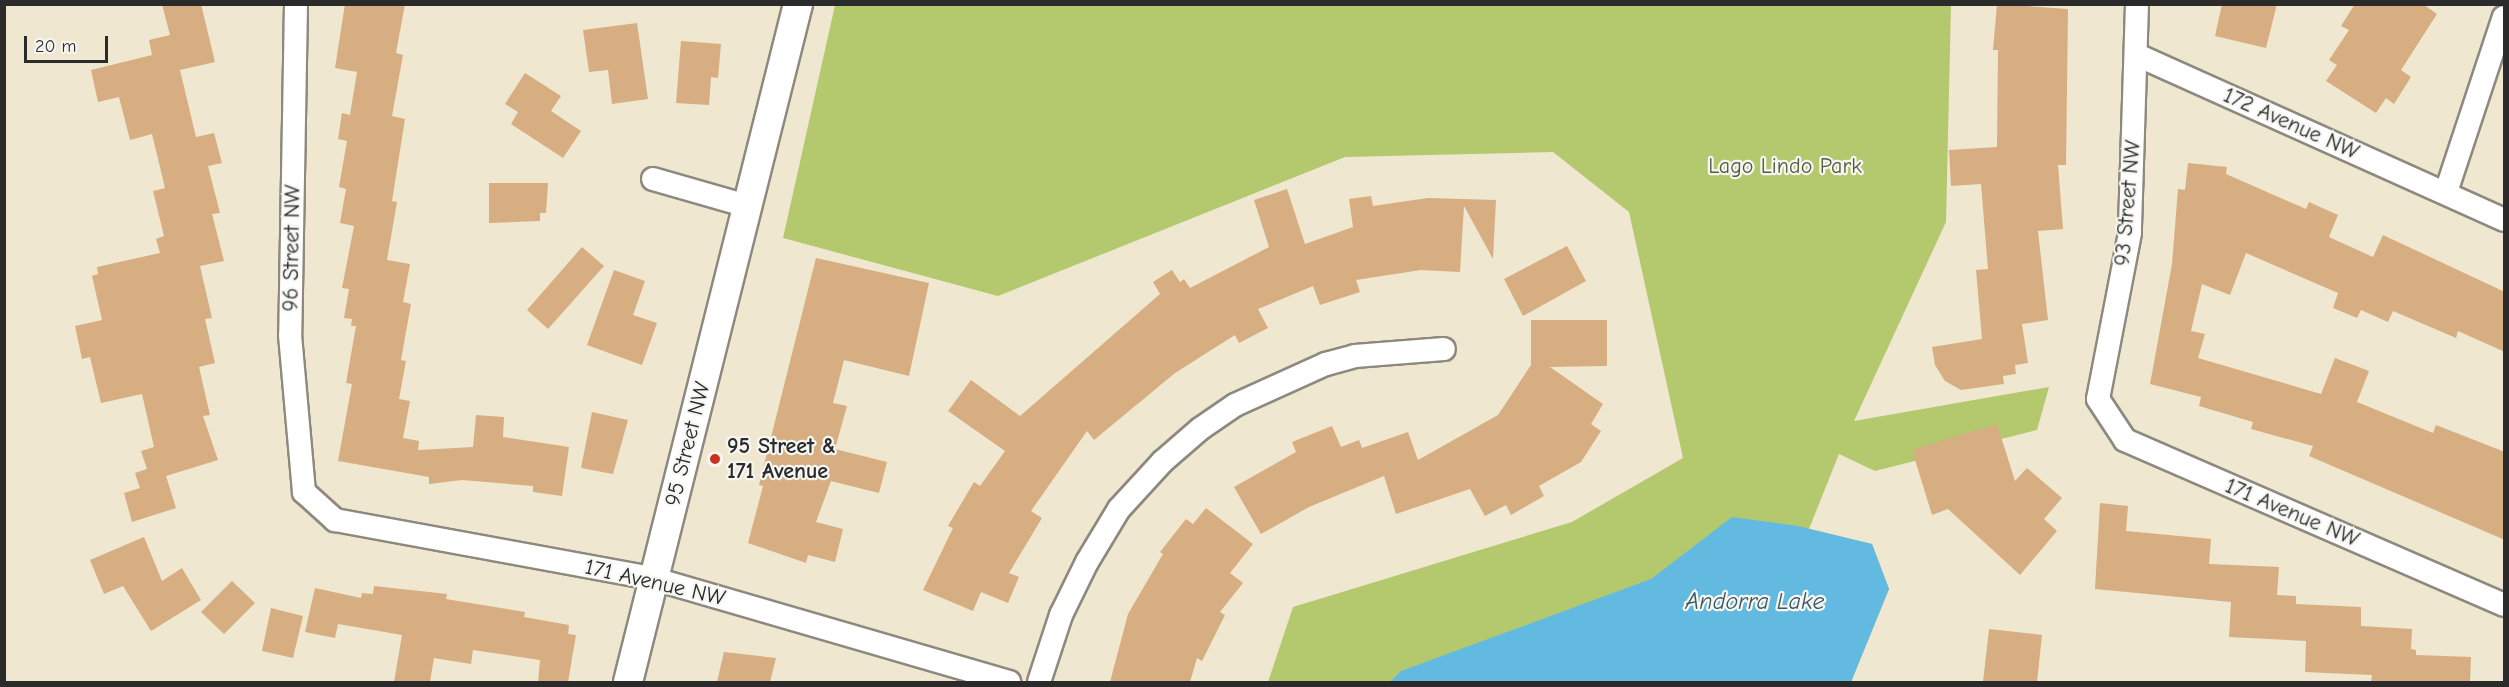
<!DOCTYPE html>
<style>
body{margin:0}
#map{position:relative;width:2509px;height:687px;overflow:hidden;background:#f0e7d0;font-family:"Comic Neue",sans-serif}
div>[style]{position:absolute}
.green>*{inset:0;background:#b4c96d}
.water>*{inset:0;background:#63bae0}
.building>*{inset:0;background:#d6ae81}
.roads{filter:drop-shadow(2px 0 #8e897e) drop-shadow(-2px 0 #8e897e) drop-shadow(0 2px #8e897e) drop-shadow(0 -2px #8e897e)}
.minor>*{height:22px;margin:-11px;padding:0 11px;transform-origin:11px;border-radius:11px;background:#fff}
.tertiary>*{height:28px;margin:-14px;padding:0 14px;transform-origin:14px;border-radius:14px;background:#fff}
.dots>*{width:16px;height:16px;translate:-50% -50%;box-sizing:border-box;border:3px solid #f6f6f2;border-radius:50%}
span{translate:-50% -50%;white-space:nowrap;text-align:center;line-height:1.15;-webkit-text-stroke:4.5px #f6f6f2;paint-order:stroke}
.street-label{font-size:22px;color:#2b2b2b}
.park-label{font-size:22px;color:#545a3f}
.poi-label{font-size:22px;color:#2b2b2b;font-weight:700}
.left{translate:0 -50%;text-align:left}
.water-label{font-size:24px;color:#3c5661;font-style:italic}
.frame{position:absolute;inset:0;border:6px solid #2b2b2b;pointer-events:none}
.scale{position:absolute;left:24px;top:36px;width:84px;height:27px;box-sizing:border-box;border:3px solid #2b2b2b;border-top:0;padding-left:8px;font-size:18px;line-height:21px;white-space:nowrap;color:#2b2b2b;-webkit-text-stroke:4px #f6f6f2;paint-order:stroke}
</style>
<div id="map">
<div class="green">
<i style="clip-path:polygon(835px 5px,1951px 5px,1946px 222px,1854px 421px,2049px 387px,2037px 430px,1875px 471px,1839px 454px,1809px 529px,1872px 544px,1889px 589px,1851px 682px,1268px 682px,1293px 607px,1572px 522px,1683px 458px,1629px 212px,1553px 152px,1345px 157px,998px 296px,783px 238px)"></i>
</div>
<div class="water">
<i style="clip-path:polygon(1732px 517px,1798px 526px,1872px 544px,1889px 589px,1851px 682px,1390px 682px,1401px 671px,1651px 579px)"></i>
</div>
<div class="building">
<i style="clip-path:polygon(162px 4px,201px 4px,215px 62px,180px 70px,196px 137px,214px 133px,222px 163px,208px 166px,220px 213px,212px 214px,224px 261px,200px 266px,212px 318px,205px 319px,215px 363px,199px 367px,210px 415px,203px 416px,218px 460px,166px 476px,176px 508px,132px 522px,124px 493px,140px 488px,135px 473px,147px 469px,141px 451px,154px 447px,142px 394px,101px 403px,90px 357px,82px 359px,75px 326px,102px 320px,92px 276px,98px 274px,97px 267px,160px 253px,156px 239px,164px 236px,153px 191px,165px 188px,152px 134px,130px 140px,119px 97px,98px 102px,91px 70px,152px 55px,149px 40px,170px 35px)"></i>
<i style="clip-path:polygon(345px 4px,405px 4px,396px 53px,403px 55px,392px 116px,405px 119px,392px 201px,397px 202px,387px 260px,410px 264px,403px 302px,411px 304px,401px 360px,406px 361px,399px 399px,410px 401px,403px 438px,419px 441px,418px 450px,473px 447px,476px 415px,504px 417px,503px 437px,569px 447px,562px 496px,533px 492px,533px 486px,462px 480px,429px 484px,429px 477px,338px 461px,352px 384px,346px 383px,356px 326px,351px 326px,352px 319px,344px 318px,349px 289px,342px 288px,354px 226px,340px 223px,346px 189px,339px 187px,347px 141px,338px 139px,342px 113px,350px 115px,357px 72px,335px 68px)"></i>
<i style="clip-path:polygon(1997px 4px,2068px 9px,2066px 165px,2058px 165px,2063px 229px,2038px 231px,2048px 320px,2022px 324px,2028px 363px,2015px 365px,2016px 374px,2003px 376px,2004px 384px,1961px 390px,1945px 381px,1935px 365px,1932px 347px,1982px 339px,1976px 270px,1988px 269px,1981px 184px,1951px 186px,1949px 150px,1997px 147px,1998px 50px,1993px 50px)"></i>
<i style="clip-path:polygon(2222px 4px,2277px 4px,2266px 48px,2215px 36px)"></i>
<i style="clip-path:polygon(2355px 4px,2423px 4px,2437px 14px,2401px 70px,2411px 77px,2394px 104px,2386px 98px,2376px 113px,2326px 81px,2337px 65px,2329px 60px,2349px 30px,2341px 26px)"></i>
<i style="clip-path:polygon(637px 23px,648px 99px,612px 104px,608px 70px,589px 72px,583px 30px)"></i>
<i style="clip-path:polygon(681px 41px,721px 44px,718px 78px,711px 77px,709px 105px,676px 103px)"></i>
<i style="clip-path:polygon(525px 73px,561px 96px,551px 111px,581px 131px,563px 158px,511px 124px,518px 112px,505px 104px)"></i>
<i style="clip-path:polygon(2188px 163px,2227px 167px,2226px 174px,2306px 209px,2309px 202px,2338px 215px,2329px 237px,2373px 257px,2383px 235px,2505px 292px,2505px 352px,2458px 331px,2456px 338px,2393px 311px,2388px 322px,2361px 310px,2357px 318px,2333px 308px,2338px 293px,2246px 253px,2230px 295px,2202px 284px,2191px 331px,2205px 334px,2198px 358px,2321px 394px,2335px 358px,2369px 371px,2357px 402px,2433px 433px,2436px 425px,2505px 452px,2505px 540px,2309px 456px,2313px 446px,2251px 429px,2253px 422px,2199px 406px,2201px 397px,2150px 384px,2172px 264px,2178px 189px,2185px 190px)"></i>
<i style="clip-path:polygon(489px 183px,548px 183px,546px 213px,540px 213px,540px 221px,489px 223px)"></i>
<i style="clip-path:polygon(1287px 189px,1305px 244px,1353px 227px,1349px 199px,1371px 196px,1373px 206px,1428px 198px,1496px 200px,1493px 259px,1464px 206px,1460px 272px,1421px 270px,1356px 280px,1360px 292px,1320px 305px,1313px 286px,1258px 309px,1268px 328px,1239px 343px,1235px 335px,1175px 373px,1094px 440px,1087px 431px,1031px 511px,1042px 518px,1009px 573px,1019px 577px,1008px 603px,981px 592px,973px 611px,923px 590px,953px 528px,948px 526px,974px 482px,980px 486px,1005px 451px,948px 411px,971px 380px,1020px 416px,1160px 294px,1153px 282px,1172px 270px,1180px 282px,1184px 279px,1190px 288px,1269px 247px,1254px 200px)"></i>
<i style="clip-path:polygon(1567px 246px,1586px 281px,1523px 316px,1504px 279px)"></i>
<i style="clip-path:polygon(582px 247px,604px 266px,548px 329px,527px 310px)"></i>
<i style="clip-path:polygon(816px 258px,929px 283px,909px 376px,844px 360px,833px 403px,847px 406px,835px 449px,887px 462px,879px 493px,831px 481px,816px 522px,843px 529px,835px 562px,808px 555px,806px 563px,748px 543px,763px 486px,759px 485px)"></i>
<i style="clip-path:polygon(614px 270px,645px 281px,633px 315px,657px 323px,642px 365px,587px 345px)"></i>
<i style="clip-path:polygon(1531px 320px,1607px 320px,1607px 366px,1550px 367px,1603px 404px,1591px 424px,1601px 431px,1581px 462px,1539px 486px,1544px 496px,1511px 515px,1506px 505px,1485px 516px,1470px 489px,1396px 514px,1384px 476px,1309px 507px,1261px 534px,1234px 487px,1296px 452px,1292px 442px,1332px 426px,1341px 447px,1359px 440px,1362px 448px,1408px 432px,1418px 460px,1498px 415px,1531px 365px)"></i>
<i style="clip-path:polygon(592px 412px,628px 420px,613px 474px,581px 468px)"></i>
<i style="clip-path:polygon(1997px 424px,2015px 481px,2027px 468px,2062px 498px,2044px 519px,2057px 531px,2020px 575px,1948px 509px,1932px 515px,1912px 450px)"></i>
<i style="clip-path:polygon(2100px 503px,2128px 506px,2126px 531px,2211px 539px,2209px 564px,2279px 567px,2277px 595px,2296px 596px,2296px 604px,2361px 607px,2361px 626px,2412px 629px,2411px 649px,2416px 650px,2416px 655px,2471px 657px,2470px 682px,2371px 682px,2372px 675px,2305px 672px,2306px 641px,2229px 637px,2231px 602px,2095px 589px)"></i>
<i style="clip-path:polygon(1206px 508px,1253px 544px,1230px 573px,1243px 583px,1220px 612px,1225px 615px,1202px 661px,1197px 658px,1190px 682px,1110px 682px,1128px 614px,1163px 554px,1160px 552px,1186px 519px,1193px 524px)"></i>
<i style="clip-path:polygon(144px 537px,162px 581px,182px 568px,201px 600px,151px 631px,123px 586px,104px 594px,90px 560px)"></i>
<i style="clip-path:polygon(232px 581px,255px 603px,224px 634px,201px 612px)"></i>
<i style="clip-path:polygon(374px 586px,447px 594px,446px 599px,525px 612px,524px 617px,569px 625px,568px 634px,576px 635px,568px 682px,538px 682px,540px 660px,473px 650px,471px 664px,434px 658px,430px 682px,394px 682px,402px 635px,338px 624px,335px 638px,305px 632px,315px 588px,361px 598px,362px 593px,373px 594px)"></i>
<i style="clip-path:polygon(271px 608px,303px 616px,293px 658px,262px 651px)"></i>
<i style="clip-path:polygon(1989px 629px,2042px 635px,2037px 682px,1983px 682px)"></i>
<i style="clip-path:polygon(724px 652px,776px 658px,770px 682px,717px 682px)"></i>
</div>
<div class="roads">
<div class="minor">
<i style="left:296px;top:4px;width:331px;rotate:91deg"></i>
<i style="left:290px;top:335px;width:158px;rotate:84.9deg"></i>
<i style="left:304px;top:492px;width:42px;rotate:42.1deg"></i>
<i style="left:335px;top:520px;width:325px;rotate:10.4deg"></i>
<i style="left:655px;top:579px;width:369px;rotate:16.2deg"></i>
<i style="left:2137px;top:4px;width:229px;rotate:91.8deg"></i>
<i style="left:2130px;top:233px;width:169px;rotate:100.9deg"></i>
<i style="left:2098px;top:399px;width:49px;rotate:56.6deg"></i>
<i style="left:2125px;top:440px;width:413px;rotate:23.5deg"></i>
<i style="left:2137px;top:55px;width:402px;rotate:24.2deg"></i>
<i style="left:653px;top:179px;width:98px;rotate:16deg"></i>
<i style="left:2446px;top:192px;width:184px;rotate:-71.7deg"></i>
<i style="left:1039px;top:682px;width:71px;rotate:-71.8deg"></i>
<i style="left:1061px;top:615px;width:59px;rotate:-63.9deg"></i>
<i style="left:1087px;top:562px;width:62px;rotate:-58.9deg"></i>
<i style="left:1119px;top:509px;width:64px;rotate:-47.5deg"></i>
<i style="left:1162px;top:462px;width:50px;rotate:-41deg"></i>
<i style="left:1200px;top:429px;width:42px;rotate:-34.4deg"></i>
<i style="left:1235px;top:405px;width:100px;rotate:-24.3deg"></i>
<i style="left:1326px;top:364px;width:30px;rotate:-15deg"></i>
<i style="left:1355px;top:356px;width:89px;rotate:-4.5deg"></i>
</div>
<div class="tertiary">
<i style="left:628px;top:682px;width:699px;rotate:-75.92deg"></i>
</div>
</div>
<div class="dots">
<i style="left:715px;top:459px;background:#c8321e"></i>
</div>
<div class="street-label">
<span style="left:2291px;top:124px;rotate:24deg">172 Avenue NW</span>
<span style="left:2128px;top:203px;rotate:-85deg">93 Street NW</span>
<span style="left:292px;top:248px;rotate:-89deg">96 Street NW</span>
<span style="left:688px;top:444px;rotate:-76deg">95 Street NW</span>
<span style="left:2292px;top:513px;rotate:23deg">171 Avenue NW</span>
<span style="left:655px;top:583px;rotate:13deg">171 Avenue NW</span>
</div>
<div class="park-label">
<span style="left:1785px;top:167px">Lago Lindo Park</span>
</div>
<div class="poi-label">
<span class="left" style="left:727px;top:459px">95 Street &amp;<br>171 Avenue</span>
</div>
<div class="water-label">
<span style="left:1755px;top:602px">Andorra Lake</span>
</div>
<div class="frame"></div>
<div class="scale">20 m</div>
</div>
